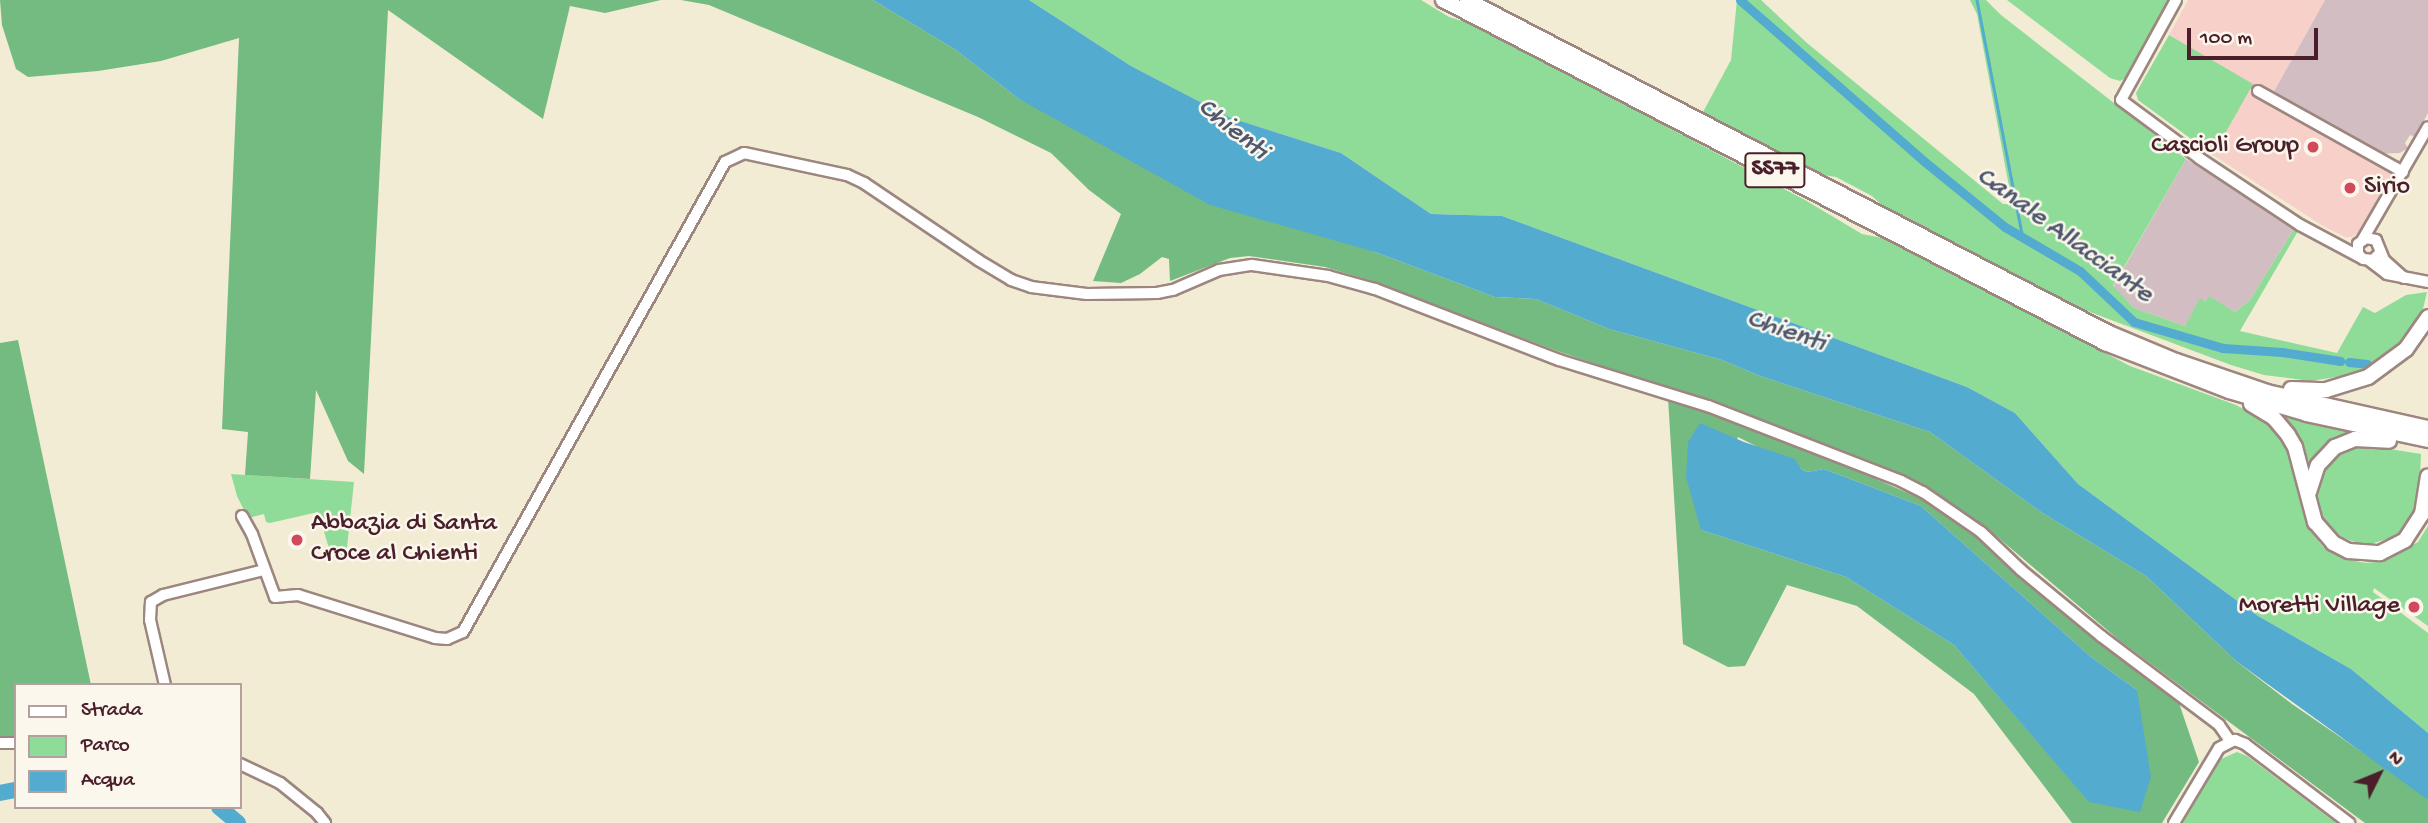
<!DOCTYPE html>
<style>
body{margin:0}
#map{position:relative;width:2428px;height:823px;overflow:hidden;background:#f2ecd4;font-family:"Gochi Hand",sans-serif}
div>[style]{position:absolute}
.built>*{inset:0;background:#f7d0ca}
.industrial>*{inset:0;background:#d2bec2}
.green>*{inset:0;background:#8fdb98}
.forest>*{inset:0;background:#73bb80}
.water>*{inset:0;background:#53abd0}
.stream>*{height:2.5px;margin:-1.25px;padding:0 1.25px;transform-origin:1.25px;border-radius:1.25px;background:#53abd0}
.canal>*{height:9px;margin:-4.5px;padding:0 4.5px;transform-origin:4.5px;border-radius:4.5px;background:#53abd0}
.river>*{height:16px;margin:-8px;padding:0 8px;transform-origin:8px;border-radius:8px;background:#53abd0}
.roads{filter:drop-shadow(2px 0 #9e8680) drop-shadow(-2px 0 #9e8680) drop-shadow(0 2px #9e8680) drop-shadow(0 -2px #9e8680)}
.minor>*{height:10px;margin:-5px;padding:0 5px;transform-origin:5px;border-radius:5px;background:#fff}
.highway>*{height:14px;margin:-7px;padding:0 7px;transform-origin:7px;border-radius:7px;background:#fff}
.dots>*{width:19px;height:19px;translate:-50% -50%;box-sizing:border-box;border:4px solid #fbf7ec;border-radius:50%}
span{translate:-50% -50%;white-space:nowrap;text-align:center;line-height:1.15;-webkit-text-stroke:5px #fbf7ec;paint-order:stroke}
.shield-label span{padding:2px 5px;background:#fbf7ec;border:2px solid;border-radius:5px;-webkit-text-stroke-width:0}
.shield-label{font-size:24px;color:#4a1f2b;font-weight:700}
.poi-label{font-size:26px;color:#4a1f2b}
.right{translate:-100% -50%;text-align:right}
.left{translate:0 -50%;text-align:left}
.water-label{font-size:28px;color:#4e576d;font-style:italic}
.legend{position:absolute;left:14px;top:683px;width:228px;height:126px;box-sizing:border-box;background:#fbf7ec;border:2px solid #b4a19f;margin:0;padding:9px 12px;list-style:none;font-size:21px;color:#4a1f2b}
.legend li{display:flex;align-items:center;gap:14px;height:35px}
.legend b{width:35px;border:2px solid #b4a19f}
.north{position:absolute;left:2344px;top:739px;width:70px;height:70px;-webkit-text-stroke:5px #fbf7ec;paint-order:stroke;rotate:47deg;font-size:19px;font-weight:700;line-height:28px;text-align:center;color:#4a1f2b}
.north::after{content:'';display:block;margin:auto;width:24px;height:32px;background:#4a1f2b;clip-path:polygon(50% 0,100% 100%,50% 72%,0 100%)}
.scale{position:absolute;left:2187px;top:28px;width:131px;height:32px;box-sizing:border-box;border:4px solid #4a1f2b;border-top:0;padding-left:9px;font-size:21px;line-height:24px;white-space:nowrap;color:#4a1f2b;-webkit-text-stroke:5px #fbf7ec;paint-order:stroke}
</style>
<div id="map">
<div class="built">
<i style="clip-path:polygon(2188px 0,2325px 0,2268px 102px,2394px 174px,2359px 233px,2352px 237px,2345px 237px,2323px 226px,2213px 155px,2252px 84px,2169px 35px)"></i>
</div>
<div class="industrial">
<i style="clip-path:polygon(2325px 0,2428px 0,2428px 113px,2415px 137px,2410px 135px,2405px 143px,2408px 148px,2400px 153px,2378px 154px,2272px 95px)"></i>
<i style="clip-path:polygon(2186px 159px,2294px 229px,2250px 300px,2235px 312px,2209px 297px,2185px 326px,2134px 308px,2113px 287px)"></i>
</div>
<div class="green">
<i style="clip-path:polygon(1029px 0,1421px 0,1449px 17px,1475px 25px,1805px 200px,1862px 234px,1887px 239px,2130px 366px,2236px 405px,2265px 421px,2285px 442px,2308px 528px,2323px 547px,2345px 559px,2366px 563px,2385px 561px,2418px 542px,2428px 526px,2428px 626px,2374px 588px,2373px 592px,2428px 633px,2428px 733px,2351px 669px,2258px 616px,2078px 484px,2015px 413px,1967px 387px,1502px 216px,1431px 214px,1341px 153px,1231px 118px,1131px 66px)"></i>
<i style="clip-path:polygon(1737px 0,1761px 0,1807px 43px,2003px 204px,2010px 204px,2010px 192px,1977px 14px,1970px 0,1986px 0,2001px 15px,2186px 159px,2113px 286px,2134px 308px,2185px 326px,2200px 298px,2205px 302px,2209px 296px,2235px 312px,2250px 300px,2294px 229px,2298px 231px,2240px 331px,2337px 353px,2363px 307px,2375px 313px,2406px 295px,2427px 292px,2423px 309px,2400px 343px,2361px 373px,2311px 381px,2264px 375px,2231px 365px,2074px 306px,1885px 208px,1872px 196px,1836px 177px,1823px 175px,1703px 112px,1731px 60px)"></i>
<i style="clip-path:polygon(2007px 0,2168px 0,2126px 78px,2120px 81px,2110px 78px)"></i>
<i style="clip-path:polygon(2169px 35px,2253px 84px,2213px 155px,2138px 100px,2136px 93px)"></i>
<i style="clip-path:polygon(2280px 414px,2355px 434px,2314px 462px,2309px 461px,2297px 434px)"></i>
<i style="clip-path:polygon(2352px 443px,2421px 454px,2419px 500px,2414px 515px,2404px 529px,2390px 538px,2374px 543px,2357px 543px,2342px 537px,2329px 526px,2320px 512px,2316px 495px,2318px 478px,2325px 463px)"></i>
<i style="clip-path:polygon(231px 474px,354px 482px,346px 557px,332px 558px,318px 512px,270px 523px,266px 522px,264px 514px,248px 518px,237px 496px)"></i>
<i style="clip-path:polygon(2237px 752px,2247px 756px,2336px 823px,2183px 823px,2221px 759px)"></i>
</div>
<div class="forest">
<i style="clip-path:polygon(0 0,661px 0,605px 13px,570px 6px,543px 119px,388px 10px,364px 474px,348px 461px,316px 390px,310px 479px,245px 475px,248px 432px,222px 429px,239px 38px,161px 61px,98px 71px,28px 77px,16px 69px,2px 25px)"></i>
<i style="clip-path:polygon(681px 0,873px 0,956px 50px,1019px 99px,1375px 252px,1495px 297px,1536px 299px,1609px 329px,1722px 360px,1760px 376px,1930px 432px,2041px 512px,2146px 576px,2236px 661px,2292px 704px,2416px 789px,2428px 800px,2428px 823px,2365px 823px,2119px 640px,1987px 528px,1935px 493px,1903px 476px,1665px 387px,1557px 351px,1372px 281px,1325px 267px,1249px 256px,1230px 258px,1170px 281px,1169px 259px,1162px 257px,1140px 274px,1121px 283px,1093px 281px,1121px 214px,1089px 190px,1051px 153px,978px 117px,709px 5px)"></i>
<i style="clip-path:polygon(18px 340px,91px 685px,16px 685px,16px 738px,0 739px,0 343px)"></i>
<i style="clip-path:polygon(evenodd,1668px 398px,1837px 462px,1933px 504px,1975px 533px,2104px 645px,2178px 700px,2199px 762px,2162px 823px,2072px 823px,1974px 694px,1857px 606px,1787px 585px,1745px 666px,1728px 667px,1683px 644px,1668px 398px,1738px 437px,1807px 472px,1824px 469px,1921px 506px,2091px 657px,2137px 690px,2089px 801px,1954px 645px,1846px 577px,1701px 530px,1738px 437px)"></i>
</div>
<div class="water">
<i style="clip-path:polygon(873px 0,1029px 0,1131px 66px,1231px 118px,1341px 153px,1431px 214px,1502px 216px,1967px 387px,2015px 413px,2078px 484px,2258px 616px,2351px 669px,2428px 733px,2428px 800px,2236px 661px,2146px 576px,2041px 512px,1930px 432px,1760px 376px,1722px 360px,1609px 329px,1536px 299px,1495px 297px,1375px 252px,1210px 205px,1019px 99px,956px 50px)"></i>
<i style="clip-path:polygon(1700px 423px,1744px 442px,1795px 459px,1801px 469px,1807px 472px,1824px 469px,1921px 506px,2091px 657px,2137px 690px,2151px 777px,2140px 812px,2089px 802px,1954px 645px,1846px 577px,1701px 530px,1686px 477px,1688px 442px)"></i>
</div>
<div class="stream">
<i style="left:1977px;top:0;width:243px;rotate:79.1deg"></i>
</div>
<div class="canal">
<i style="left:1740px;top:0;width:246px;rotate:41.2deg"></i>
<i style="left:1925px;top:162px;width:103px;rotate:39.1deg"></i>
<i style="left:2005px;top:227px;width:87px;rotate:30.4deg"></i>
<i style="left:2080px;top:271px;width:74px;rotate:43.4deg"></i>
<i style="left:2134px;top:322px;width:93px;rotate:16.3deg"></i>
<i style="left:2223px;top:348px;width:59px;rotate:3.9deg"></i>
<i style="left:2282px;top:352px;width:59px;rotate:8.8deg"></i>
<i style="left:2349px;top:362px;width:18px;rotate:6deg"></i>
</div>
<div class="river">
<i style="left:0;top:793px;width:16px;rotate:-11deg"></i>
<i style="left:219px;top:807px;width:25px;rotate:40deg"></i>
</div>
<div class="roads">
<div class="minor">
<i style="left:2176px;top:0;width:114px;rotate:118.8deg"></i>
<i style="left:2121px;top:100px;width:97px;rotate:36.6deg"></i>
<i style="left:2199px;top:158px;width:121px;rotate:33.6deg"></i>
<i style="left:2300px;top:225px;width:68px;rotate:28.1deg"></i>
<i style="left:2258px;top:91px;width:166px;rotate:29.2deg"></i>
<i style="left:2363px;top:239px;width:129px;rotate:-59.9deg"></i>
<i style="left:2380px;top:253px;width:10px;rotate:135deg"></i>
<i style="left:2373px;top:260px;width:10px;rotate:-174deg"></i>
<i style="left:2363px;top:259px;width:7px;rotate:-135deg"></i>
<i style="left:2358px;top:254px;width:10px;rotate:-90deg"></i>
<i style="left:2358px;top:244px;width:10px;rotate:-37deg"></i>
<i style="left:2366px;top:238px;width:10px;rotate:11deg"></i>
<i style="left:2376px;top:240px;width:22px;rotate:68deg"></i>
<i style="left:2384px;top:260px;width:27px;rotate:42deg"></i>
<i style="left:2370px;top:261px;width:21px;rotate:37deg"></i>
<i style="left:2387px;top:274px;width:42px;rotate:11deg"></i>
<i style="left:242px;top:516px;width:21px;rotate:61deg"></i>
<i style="left:252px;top:534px;width:67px;rotate:69.9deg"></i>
<i style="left:275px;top:597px;width:23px;rotate:-5deg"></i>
<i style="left:298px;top:595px;width:144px;rotate:17.4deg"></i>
<i style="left:435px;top:638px;width:12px;rotate:5deg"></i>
<i style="left:447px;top:639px;width:17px;rotate:-24deg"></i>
<i style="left:463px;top:632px;width:538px;rotate:-60.86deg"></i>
<i style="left:725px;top:162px;width:21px;rotate:-25deg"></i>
<i style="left:744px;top:153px;width:105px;rotate:12.1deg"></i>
<i style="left:847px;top:175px;width:19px;rotate:25deg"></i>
<i style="left:864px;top:183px;width:138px;rotate:34deg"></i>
<i style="left:978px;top:260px;width:39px;rotate:31deg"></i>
<i style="left:1011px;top:280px;width:21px;rotate:19deg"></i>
<i style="left:1031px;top:287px;width:56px;rotate:7.1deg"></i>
<i style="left:1087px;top:294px;width:70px;rotate:-0.8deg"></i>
<i style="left:1157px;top:293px;width:16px;rotate:-11deg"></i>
<i style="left:1173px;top:290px;width:50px;rotate:-23.5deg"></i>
<i style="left:1219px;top:270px;width:33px;rotate:-9deg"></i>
<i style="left:1252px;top:265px;width:77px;rotate:8.2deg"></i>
<i style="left:1328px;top:276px;width:49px;rotate:15.5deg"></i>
<i style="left:1375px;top:289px;width:197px;rotate:21.1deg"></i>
<i style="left:1559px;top:360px;width:156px;rotate:17.2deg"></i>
<i style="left:1708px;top:406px;width:207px;rotate:21.2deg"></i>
<i style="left:1901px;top:481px;width:25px;rotate:27deg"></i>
<i style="left:1923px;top:492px;width:70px;rotate:34.6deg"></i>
<i style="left:1981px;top:532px;width:55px;rotate:43.5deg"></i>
<i style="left:2021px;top:570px;width:104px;rotate:39.5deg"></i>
<i style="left:2101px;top:636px;width:148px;rotate:37deg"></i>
<i style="left:2219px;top:725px;width:19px;rotate:55deg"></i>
<i style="left:165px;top:685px;width:67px;rotate:-103deg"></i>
<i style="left:150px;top:620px;width:18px;rotate:-87deg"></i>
<i style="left:151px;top:602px;width:14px;rotate:-30deg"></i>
<i style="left:163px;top:595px;width:104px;rotate:-13.9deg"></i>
<i style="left:0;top:743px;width:16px"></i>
<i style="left:240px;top:764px;width:44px;rotate:25.4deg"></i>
<i style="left:280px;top:783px;width:48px;rotate:39deg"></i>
<i style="left:317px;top:813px;width:13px;rotate:51deg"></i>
<i style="left:2174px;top:823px;width:87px;rotate:-59deg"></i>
<i style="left:2219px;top:748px;width:18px;rotate:-27deg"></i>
<i style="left:2235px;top:740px;width:11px;rotate:22deg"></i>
<i style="left:2245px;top:744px;width:131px;rotate:37.2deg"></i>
</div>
<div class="highway">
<i style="left:1443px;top:0;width:746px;rotate:27.39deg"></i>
<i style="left:2105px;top:343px;width:133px;rotate:21.2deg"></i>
<i style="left:2229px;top:391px;width:81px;rotate:16.4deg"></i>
<i style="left:2307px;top:414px;width:124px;rotate:12.1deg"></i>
<i style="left:1467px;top:0;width:723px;rotate:27.42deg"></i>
<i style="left:2109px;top:333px;width:73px;rotate:22.7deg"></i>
<i style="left:2176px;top:361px;width:96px;rotate:18.8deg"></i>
<i style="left:2267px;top:392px;width:165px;rotate:12.6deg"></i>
<i style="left:2291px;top:389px;width:35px;rotate:2deg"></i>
<i style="left:2326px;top:390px;width:44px;rotate:-17.2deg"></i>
<i style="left:2368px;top:377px;width:47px;rotate:-36.4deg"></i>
<i style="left:2406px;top:349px;width:39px;rotate:-55deg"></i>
<i style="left:2251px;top:404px;width:26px;rotate:31deg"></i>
<i style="left:2273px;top:417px;width:23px;rotate:50deg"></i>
<i style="left:2288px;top:435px;width:14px;rotate:60deg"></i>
<i style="left:2295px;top:447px;width:78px;rotate:75.1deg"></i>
<i style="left:2315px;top:522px;width:28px;rotate:49deg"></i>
<i style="left:2333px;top:543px;width:18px;rotate:27deg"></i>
<i style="left:2349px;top:551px;width:31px;rotate:4deg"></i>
<i style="left:2380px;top:553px;width:28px;rotate:-27deg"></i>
<i style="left:2405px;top:540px;width:31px;rotate:-57deg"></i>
<i style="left:2422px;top:514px;width:38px;rotate:-81deg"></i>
<i style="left:2309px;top:492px;width:28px;rotate:-72deg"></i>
<i style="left:2318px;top:465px;width:25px;rotate:-47deg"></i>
<i style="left:2335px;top:447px;width:22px;rotate:-22deg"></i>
<i style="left:2355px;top:439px;width:34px;rotate:3deg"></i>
</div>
</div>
<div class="dots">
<i style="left:2313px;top:147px;background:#d1495b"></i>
<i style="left:2350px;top:188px;background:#d1495b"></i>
<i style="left:297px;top:540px;background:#d1495b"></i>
<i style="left:2414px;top:607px;background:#d1495b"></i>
</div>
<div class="shield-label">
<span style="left:1775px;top:170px">SS77</span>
</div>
<div class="poi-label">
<span class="right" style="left:2299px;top:147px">Cascioli Group</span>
<span class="left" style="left:2364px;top:188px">Sirio</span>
<span class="left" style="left:311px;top:540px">Abbazia di Santa<br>Croce al Chienti</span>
<span class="right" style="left:2400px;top:607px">Moretti Village</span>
</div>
<div class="water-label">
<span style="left:1232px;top:130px;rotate:39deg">Chienti</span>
<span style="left:2064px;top:236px;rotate:36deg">Canale Allacciante</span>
<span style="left:1786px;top:332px;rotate:19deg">Chienti</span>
</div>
<ul class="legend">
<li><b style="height:9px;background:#fff"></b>Strada</li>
<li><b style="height:19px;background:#8fdb98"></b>Parco</li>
<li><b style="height:19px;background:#53abd0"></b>Acqua</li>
</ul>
<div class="north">N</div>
<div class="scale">100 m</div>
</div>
